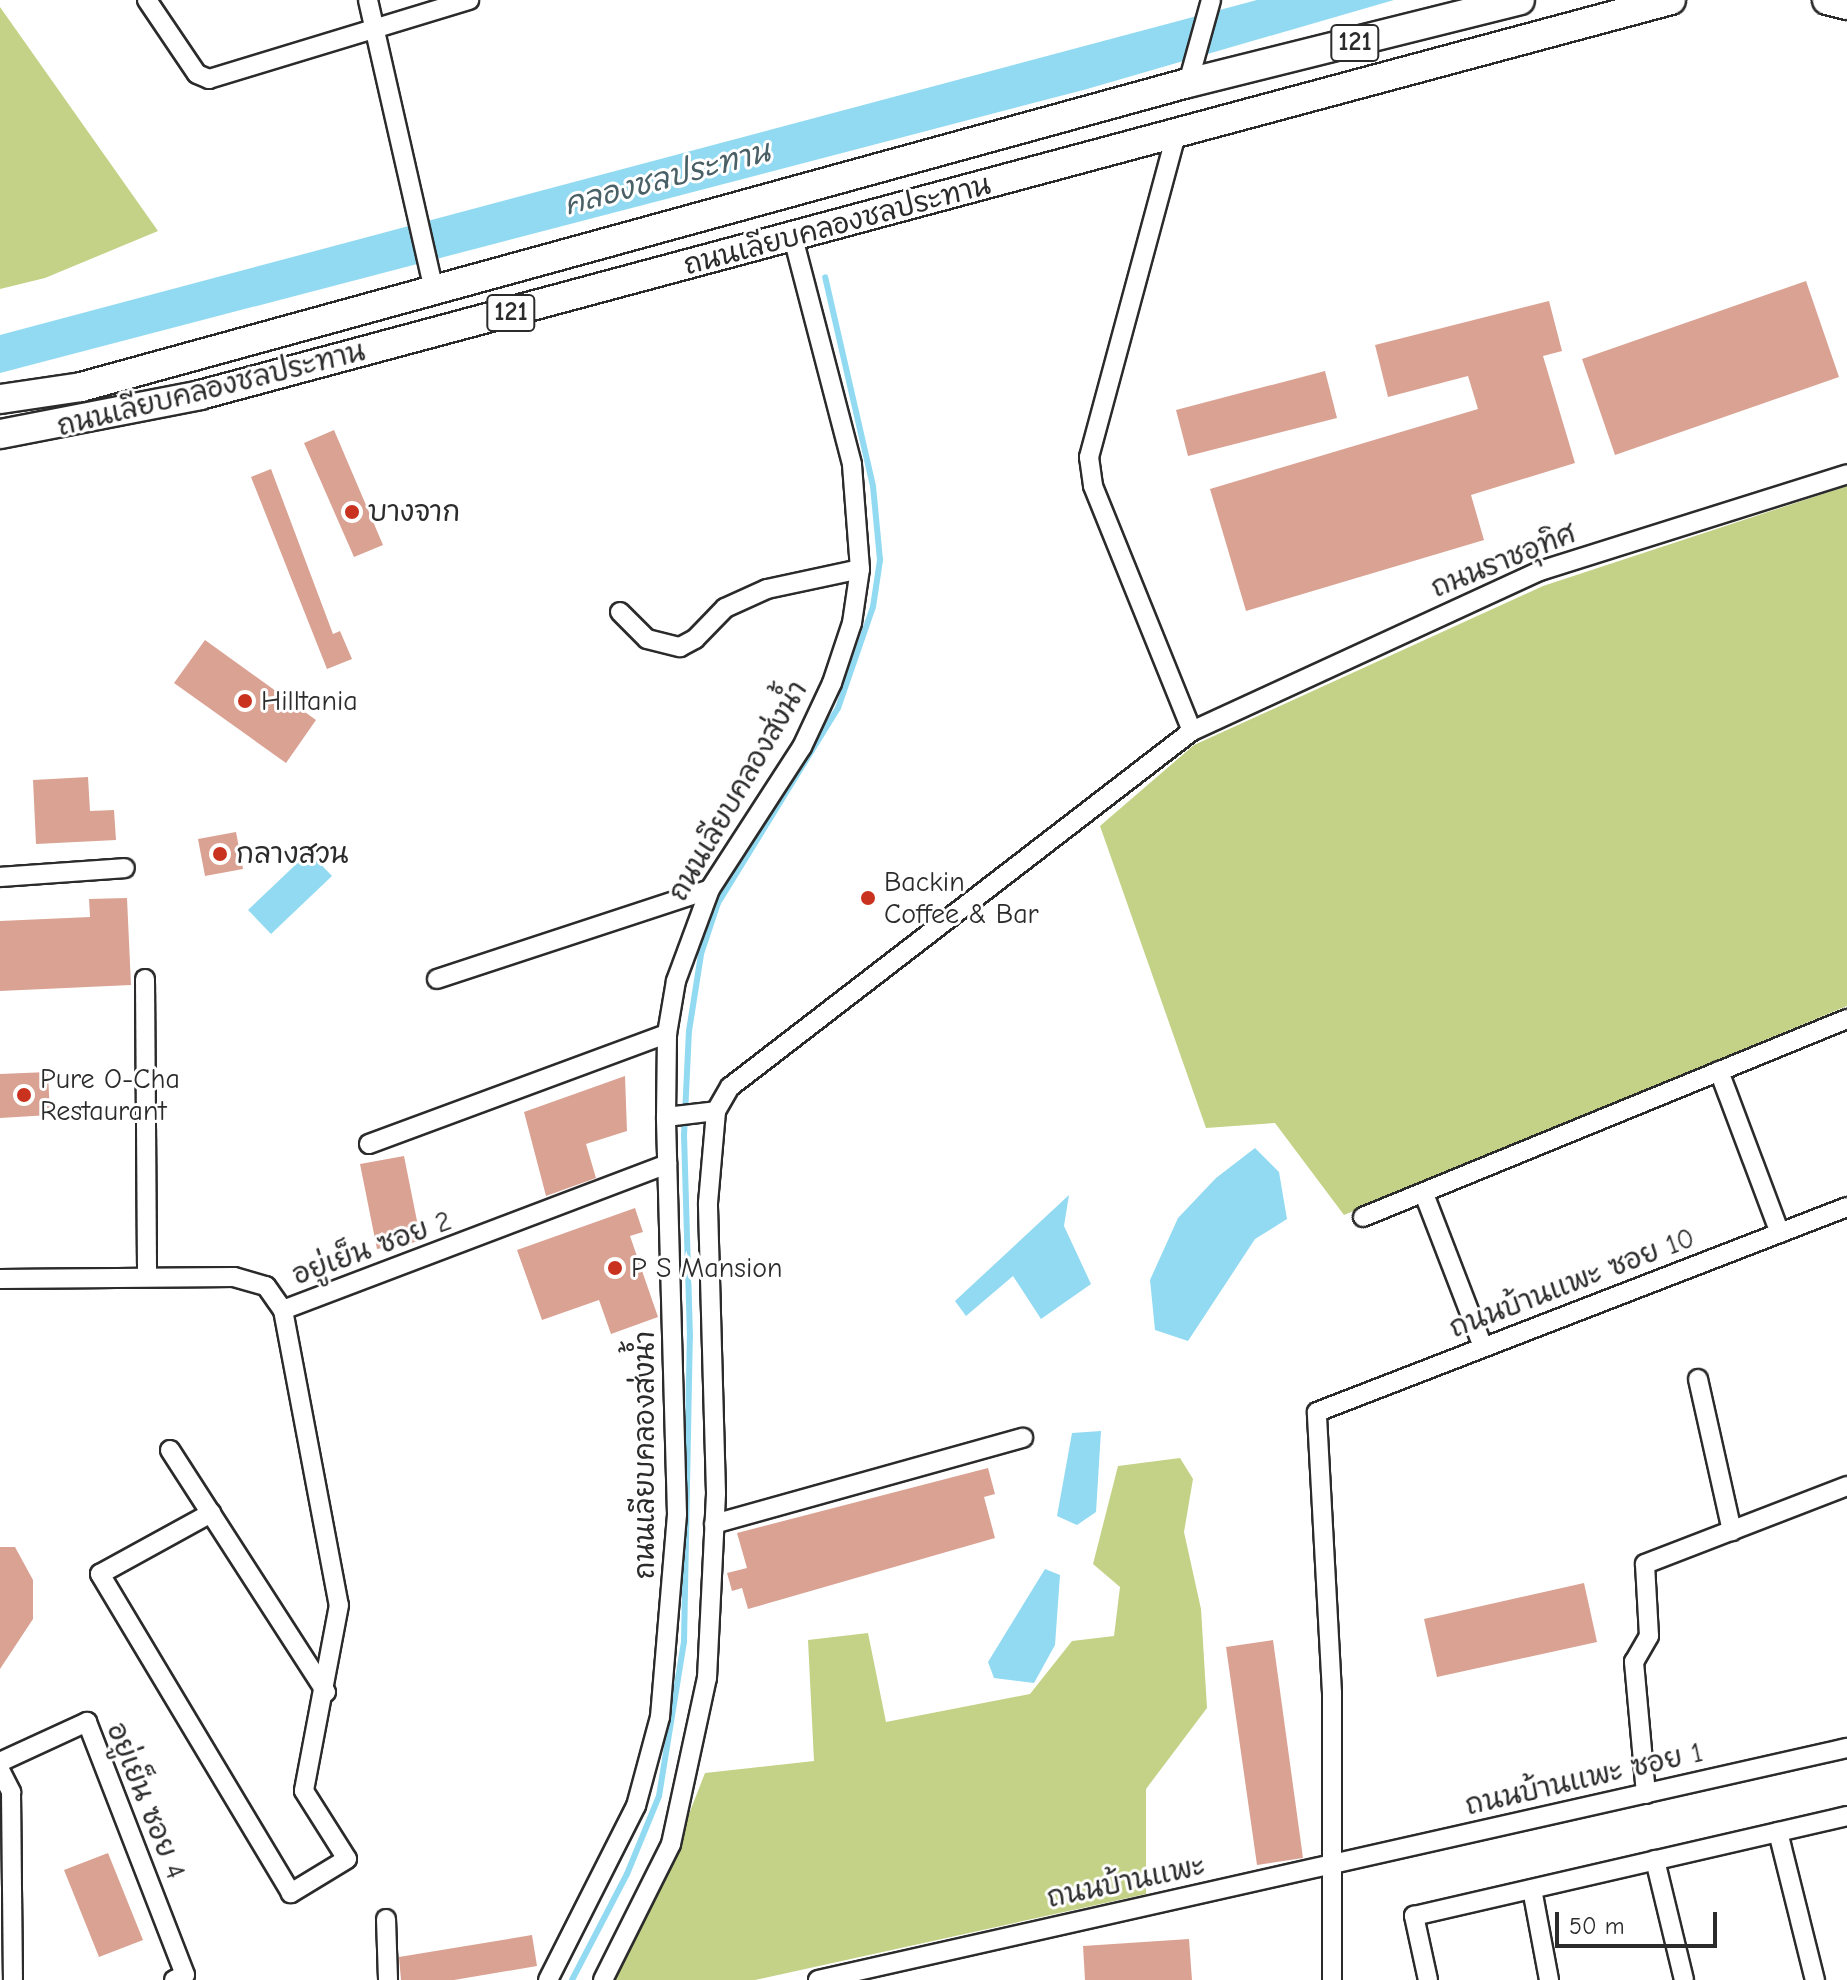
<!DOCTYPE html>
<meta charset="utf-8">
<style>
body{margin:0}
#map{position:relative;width:1847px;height:1980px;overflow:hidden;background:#fff;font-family:"Comic Neue","Playpen Sans Thai",sans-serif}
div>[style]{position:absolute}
.green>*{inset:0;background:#c3d286}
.water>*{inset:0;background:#91daf2}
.stream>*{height:6px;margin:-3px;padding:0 3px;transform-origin:3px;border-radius:3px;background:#91daf2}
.building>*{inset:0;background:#daa293}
.roads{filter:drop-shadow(2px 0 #2b2b2b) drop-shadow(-2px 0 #2b2b2b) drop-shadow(0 2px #2b2b2b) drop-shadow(0 -2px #2b2b2b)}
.minor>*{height:18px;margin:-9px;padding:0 9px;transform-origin:9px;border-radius:9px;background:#fff}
.primary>*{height:28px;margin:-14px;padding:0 14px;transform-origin:14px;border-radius:14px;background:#fff}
.dots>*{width:22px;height:22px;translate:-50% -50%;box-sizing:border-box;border:4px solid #fff;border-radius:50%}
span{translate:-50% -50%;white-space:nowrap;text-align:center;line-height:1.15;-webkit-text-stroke:6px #fff;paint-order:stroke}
.shield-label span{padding:2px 6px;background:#fff;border:2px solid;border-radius:6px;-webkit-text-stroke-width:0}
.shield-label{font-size:26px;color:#2b2b2b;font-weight:700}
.street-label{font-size:28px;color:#2b2b2b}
.poi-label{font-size:28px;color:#2b2b2b}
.left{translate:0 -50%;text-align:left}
.water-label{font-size:30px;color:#4a6067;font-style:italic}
.scale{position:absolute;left:1555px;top:1912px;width:162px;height:36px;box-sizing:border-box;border:4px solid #2b2b2b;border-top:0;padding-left:10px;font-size:24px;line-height:28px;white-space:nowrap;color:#2b2b2b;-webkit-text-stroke:6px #fff;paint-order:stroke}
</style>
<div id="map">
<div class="green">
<i style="clip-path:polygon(0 7px,158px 231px,45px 278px,0 289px)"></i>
<i style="clip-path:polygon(1847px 486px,1847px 1006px,1344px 1215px,1275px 1123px,1206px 1128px,1100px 826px,1194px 745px,1543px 586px)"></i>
<i style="clip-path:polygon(1180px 1458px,1193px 1479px,1184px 1532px,1201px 1609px,1207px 1708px,1146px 1789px,1146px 1894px,755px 1980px,615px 1980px,658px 1893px,705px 1773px,814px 1761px,808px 1640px,868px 1633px,886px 1722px,1030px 1694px,1072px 1641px,1114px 1636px,1120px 1587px,1093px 1564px,1118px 1466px)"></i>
</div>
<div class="water">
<i style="clip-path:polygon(1257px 0,1394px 0,1087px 89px,0 373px,0 335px)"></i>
<i style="clip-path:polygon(309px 852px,332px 876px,271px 934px,248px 910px)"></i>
<i style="clip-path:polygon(1255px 1148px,1279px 1172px,1287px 1219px,1255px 1239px,1188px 1341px,1155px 1330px,1150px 1280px,1178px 1218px,1216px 1178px)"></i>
<i style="clip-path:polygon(1069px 1195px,1064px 1226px,1091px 1284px,1041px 1319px,1013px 1276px,966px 1316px,955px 1301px)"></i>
<i style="clip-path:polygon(1101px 1431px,1096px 1512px,1077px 1525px,1057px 1516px,1072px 1433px)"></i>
<i style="clip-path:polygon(1045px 1569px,1060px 1575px,1055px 1645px,1034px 1683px,994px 1678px,988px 1662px)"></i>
</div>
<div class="stream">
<i style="left:572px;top:1980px;width:119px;rotate:-62.6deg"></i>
<i style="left:627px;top:1874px;width:84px;rotate:-67.7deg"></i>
<i style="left:659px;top:1796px;width:156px;rotate:-80.8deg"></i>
<i style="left:684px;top:1642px;width:305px;rotate:-88.9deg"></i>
<i style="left:690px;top:1337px;width:201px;rotate:-91.7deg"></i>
<i style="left:684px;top:1136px;width:105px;rotate:-87.3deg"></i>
<i style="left:689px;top:1031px;width:78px;rotate:-81.1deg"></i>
<i style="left:701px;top:954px;width:54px;rotate:-71.6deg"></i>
<i style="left:718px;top:903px;width:229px;rotate:-58.4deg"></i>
<i style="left:838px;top:708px;width:107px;rotate:-70.9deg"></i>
<i style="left:873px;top:607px;width:48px;rotate:-81.5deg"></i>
<i style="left:880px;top:560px;width:74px;rotate:-95.4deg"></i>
<i style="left:873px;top:486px;width:214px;rotate:-102.9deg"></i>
</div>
<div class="building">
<i style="clip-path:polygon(1806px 281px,1839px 377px,1615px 455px,1582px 359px)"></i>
<i style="clip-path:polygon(1549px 301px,1562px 351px,1543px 356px,1575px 463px,1471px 495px,1484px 540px,1246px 611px,1210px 489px,1478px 409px,1468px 376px,1388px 397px,1375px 345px)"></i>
<i style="clip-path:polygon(1325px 371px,1337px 418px,1188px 456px,1176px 410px)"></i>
<i style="clip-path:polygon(334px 430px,383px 545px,354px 557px,304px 443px)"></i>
<i style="clip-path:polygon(271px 469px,333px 634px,340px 631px,352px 659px,327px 669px,251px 477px)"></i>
<i style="clip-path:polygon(205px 640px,316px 720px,286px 763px,174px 683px)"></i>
<i style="clip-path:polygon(88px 777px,90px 811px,114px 810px,116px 840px,36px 844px,33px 780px)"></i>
<i style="clip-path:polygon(236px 832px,243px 869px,205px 876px,198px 839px)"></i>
<i style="clip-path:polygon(127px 898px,131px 985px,0 991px,0 921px,90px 917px,89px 899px)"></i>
<i style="clip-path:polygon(48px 1072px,50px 1115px,0 1118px,0 1074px)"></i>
<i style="clip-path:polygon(625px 1076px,627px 1131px,586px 1144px,596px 1178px,546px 1196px,524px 1112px)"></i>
<i style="clip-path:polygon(404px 1156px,421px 1241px,377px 1249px,360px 1164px)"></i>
<i style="clip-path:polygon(635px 1208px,643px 1232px,630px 1236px,658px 1317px,611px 1334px,599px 1300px,542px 1320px,517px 1250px)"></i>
<i style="clip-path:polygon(988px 1468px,995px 1494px,984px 1497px,995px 1538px,748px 1609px,742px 1588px,732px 1591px,727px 1573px,747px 1568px,737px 1533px)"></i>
<i style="clip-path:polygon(0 1547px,15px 1547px,33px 1580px,33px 1619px,0 1669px)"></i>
<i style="clip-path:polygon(1584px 1583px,1597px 1642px,1437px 1677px,1424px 1619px)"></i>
<i style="clip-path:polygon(1273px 1640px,1303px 1858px,1257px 1865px,1226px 1647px)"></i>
<i style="clip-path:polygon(108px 1853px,143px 1940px,99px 1957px,64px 1870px)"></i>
<i style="clip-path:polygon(532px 1935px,537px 1966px,454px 1980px,401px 1980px,399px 1957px)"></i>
<i style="clip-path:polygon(1189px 1939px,1192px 1980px,1085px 1980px,1083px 1946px)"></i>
</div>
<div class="roads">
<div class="minor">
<i style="left:147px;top:0;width:89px;rotate:56deg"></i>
<i style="left:197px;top:74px;width:13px;rotate:23deg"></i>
<i style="left:209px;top:79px;width:272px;rotate:-16.9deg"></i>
<i style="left:368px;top:0;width:298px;rotate:77.2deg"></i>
<i style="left:1188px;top:83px;width:86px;rotate:-74.5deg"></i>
<i style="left:1177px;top:131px;width:338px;rotate:105.1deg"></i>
<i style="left:1089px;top:457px;width:29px;rotate:82deg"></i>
<i style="left:1093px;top:486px;width:264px;rotate:68deg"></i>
<i style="left:620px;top:612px;width:38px;rotate:45deg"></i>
<i style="left:647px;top:639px;width:34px;rotate:14deg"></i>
<i style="left:680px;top:647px;width:17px;rotate:-28deg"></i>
<i style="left:695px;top:639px;width:43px;rotate:-45.9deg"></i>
<i style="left:725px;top:608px;width:46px;rotate:-24.3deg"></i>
<i style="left:767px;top:589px;width:95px;rotate:-12.1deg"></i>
<i style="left:0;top:877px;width:125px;rotate:-4.1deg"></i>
<i style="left:145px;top:979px;width:297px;rotate:89.6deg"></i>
<i style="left:437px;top:979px;width:287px;rotate:-18.2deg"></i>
<i style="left:1719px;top:1071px;width:173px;rotate:69.4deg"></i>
<i style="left:666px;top:1117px;width:50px;rotate:-6.8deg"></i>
<i style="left:369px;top:1144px;width:318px;rotate:-20.3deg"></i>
<i style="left:1424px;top:1194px;width:164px;rotate:68.9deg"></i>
<i style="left:1363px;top:1217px;width:523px;rotate:-22.25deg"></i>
<i style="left:0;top:1279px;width:234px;rotate:-0.5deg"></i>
<i style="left:234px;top:1277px;width:33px;rotate:16deg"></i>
<i style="left:266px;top:1286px;width:29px;rotate:55deg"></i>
<i style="left:283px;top:1310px;width:300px;rotate:79.3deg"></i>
<i style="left:339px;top:1605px;width:189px;rotate:100.7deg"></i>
<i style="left:304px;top:1791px;width:80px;rotate:57.7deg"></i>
<i style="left:347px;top:1859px;width:66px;rotate:148.7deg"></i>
<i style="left:291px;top:1893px;width:372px;rotate:-120.9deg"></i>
<i style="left:100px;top:1574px;width:127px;rotate:-28.8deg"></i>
<i style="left:283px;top:1310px;width:411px;rotate:-20.8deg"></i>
<i style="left:1698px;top:1379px;width:156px;rotate:77.4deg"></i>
<i style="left:170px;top:1450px;width:288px;rotate:57.2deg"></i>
<i style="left:714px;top:1524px;width:321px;rotate:-15.6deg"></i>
<i style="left:0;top:1762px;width:96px;rotate:-24.7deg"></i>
<i style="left:87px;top:1722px;width:271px;rotate:68.8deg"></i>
<i style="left:185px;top:1975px;width:12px;rotate:156deg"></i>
<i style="left:0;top:1770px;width:25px;rotate:63deg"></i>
<i style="left:11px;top:1792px;width:188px;rotate:89.4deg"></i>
<i style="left:1646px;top:1794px;width:133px;rotate:-95.2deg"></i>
<i style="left:1634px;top:1662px;width:30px;rotate:-60deg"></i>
<i style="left:1649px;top:1636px;width:72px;rotate:-93.2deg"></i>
<i style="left:1645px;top:1564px;width:217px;rotate:-21.1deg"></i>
<i style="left:1778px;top:1832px;width:153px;rotate:76deg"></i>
<i style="left:1655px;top:1860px;width:123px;rotate:76.4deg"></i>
<i style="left:1532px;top:1889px;width:93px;rotate:79.4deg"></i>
<i style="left:386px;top:1919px;width:61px;rotate:88.1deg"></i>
<i style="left:548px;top:1980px;width:195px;rotate:-63.2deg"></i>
<i style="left:636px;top:1806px;width:92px;rotate:-74.9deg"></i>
<i style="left:660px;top:1717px;width:204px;rotate:-85.2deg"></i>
<i style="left:677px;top:1514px;width:397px;rotate:-91.6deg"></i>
<i style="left:666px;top:1117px;width:83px;rotate:-89.3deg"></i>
<i style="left:667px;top:1034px;width:54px;rotate:-80.4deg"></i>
<i style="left:676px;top:981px;width:98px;rotate:-69.7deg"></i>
<i style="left:710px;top:889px;width:169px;rotate:-57.1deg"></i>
<i style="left:802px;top:747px;width:71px;rotate:-64.9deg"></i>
<i style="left:832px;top:683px;width:63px;rotate:-71.6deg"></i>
<i style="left:852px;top:623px;width:55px;rotate:-81.6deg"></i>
<i style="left:860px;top:569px;width:105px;rotate:-94.4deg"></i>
<i style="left:852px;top:464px;width:234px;rotate:-104.6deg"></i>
<i style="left:603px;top:1980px;width:152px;rotate:-63.4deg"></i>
<i style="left:671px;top:1844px;width:170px;rotate:-77.8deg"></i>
<i style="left:707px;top:1678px;width:185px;rotate:-87.2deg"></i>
<i style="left:716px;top:1493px;width:290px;rotate:-91.6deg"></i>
<i style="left:708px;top:1203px;width:92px;rotate:-85deg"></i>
<i style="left:716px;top:1111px;width:28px;rotate:-60deg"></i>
<i style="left:730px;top:1087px;width:583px;rotate:-37.62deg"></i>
<i style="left:1192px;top:731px;width:383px;rotate:-24.7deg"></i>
<i style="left:1540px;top:571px;width:322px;rotate:-17.5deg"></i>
<i style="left:818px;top:1980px;width:1055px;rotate:-12.71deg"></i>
<i style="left:1332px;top:1980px;width:287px;rotate:-90deg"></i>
<i style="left:1332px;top:1693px;width:281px;rotate:-93.1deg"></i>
<i style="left:1317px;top:1412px;width:568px;rotate:-21.15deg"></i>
<i style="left:1428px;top:1980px;width:66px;rotate:-102.3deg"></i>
<i style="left:1414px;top:1916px;width:444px;rotate:-13deg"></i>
</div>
<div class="primary">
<i style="left:1827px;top:0;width:21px;rotate:14deg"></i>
<i style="left:0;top:399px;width:82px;rotate:-8.4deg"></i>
<i style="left:81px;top:387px;width:1148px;rotate:-15.36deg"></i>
<i style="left:1188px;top:83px;width:342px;rotate:-14deg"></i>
<i style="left:0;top:434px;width:204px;rotate:-11deg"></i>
<i style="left:200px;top:395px;width:1523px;rotate:-15.03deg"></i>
</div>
</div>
<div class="dots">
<i style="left:352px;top:512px;background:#c8321e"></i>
<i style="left:245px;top:701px;background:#c8321e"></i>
<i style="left:220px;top:854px;background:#c8321e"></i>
<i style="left:868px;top:898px;background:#c8321e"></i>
<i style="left:24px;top:1095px;background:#c8321e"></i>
<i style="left:615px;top:1268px;background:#c8321e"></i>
</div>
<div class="shield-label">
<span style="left:1355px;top:43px">121</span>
<span style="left:511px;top:313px">121</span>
</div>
<div class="street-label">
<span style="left:837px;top:225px;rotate:-15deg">ถนนเลียบคลองชลประทาน</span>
<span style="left:211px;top:389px;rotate:-14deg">ถนนเลียบคลองชลประทาน</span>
<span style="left:1503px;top:561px;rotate:-22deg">ถนนราชอุทิศ</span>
<span style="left:738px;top:791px;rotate:-60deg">ถนนเลียบคลองส่งน้ำ</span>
<span style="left:372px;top:1248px;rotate:-20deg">อยู่เย็น ซอย 2</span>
<span style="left:1572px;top:1283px;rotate:-21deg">ถนนบ้านแพะ ซอย 10</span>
<span style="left:645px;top:1455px;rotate:-90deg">ถนนเลียบคลองส่งน้ำ</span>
<span style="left:1584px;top:1779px;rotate:-13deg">ถนนบ้านแพะ ซอย 1</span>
<span style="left:146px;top:1801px;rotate:68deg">อยู่เย็น ซอย 4</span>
<span style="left:1126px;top:1882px;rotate:-12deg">ถนนบ้านแพะ</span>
</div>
<div class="poi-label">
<span class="left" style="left:368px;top:512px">บางจาก</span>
<span class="left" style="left:261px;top:701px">Hilltania</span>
<span class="left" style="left:236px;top:854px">กลางสวน</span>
<span class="left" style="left:884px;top:898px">Backin<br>Coffee &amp; Bar</span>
<span class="left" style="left:40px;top:1095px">Pure O-Cha<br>Restaurant</span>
<span class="left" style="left:631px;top:1268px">P S Mansion</span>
</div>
<div class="water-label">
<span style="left:667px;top:179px;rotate:-15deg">คลองชลประทาน</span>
</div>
<div class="scale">50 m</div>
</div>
